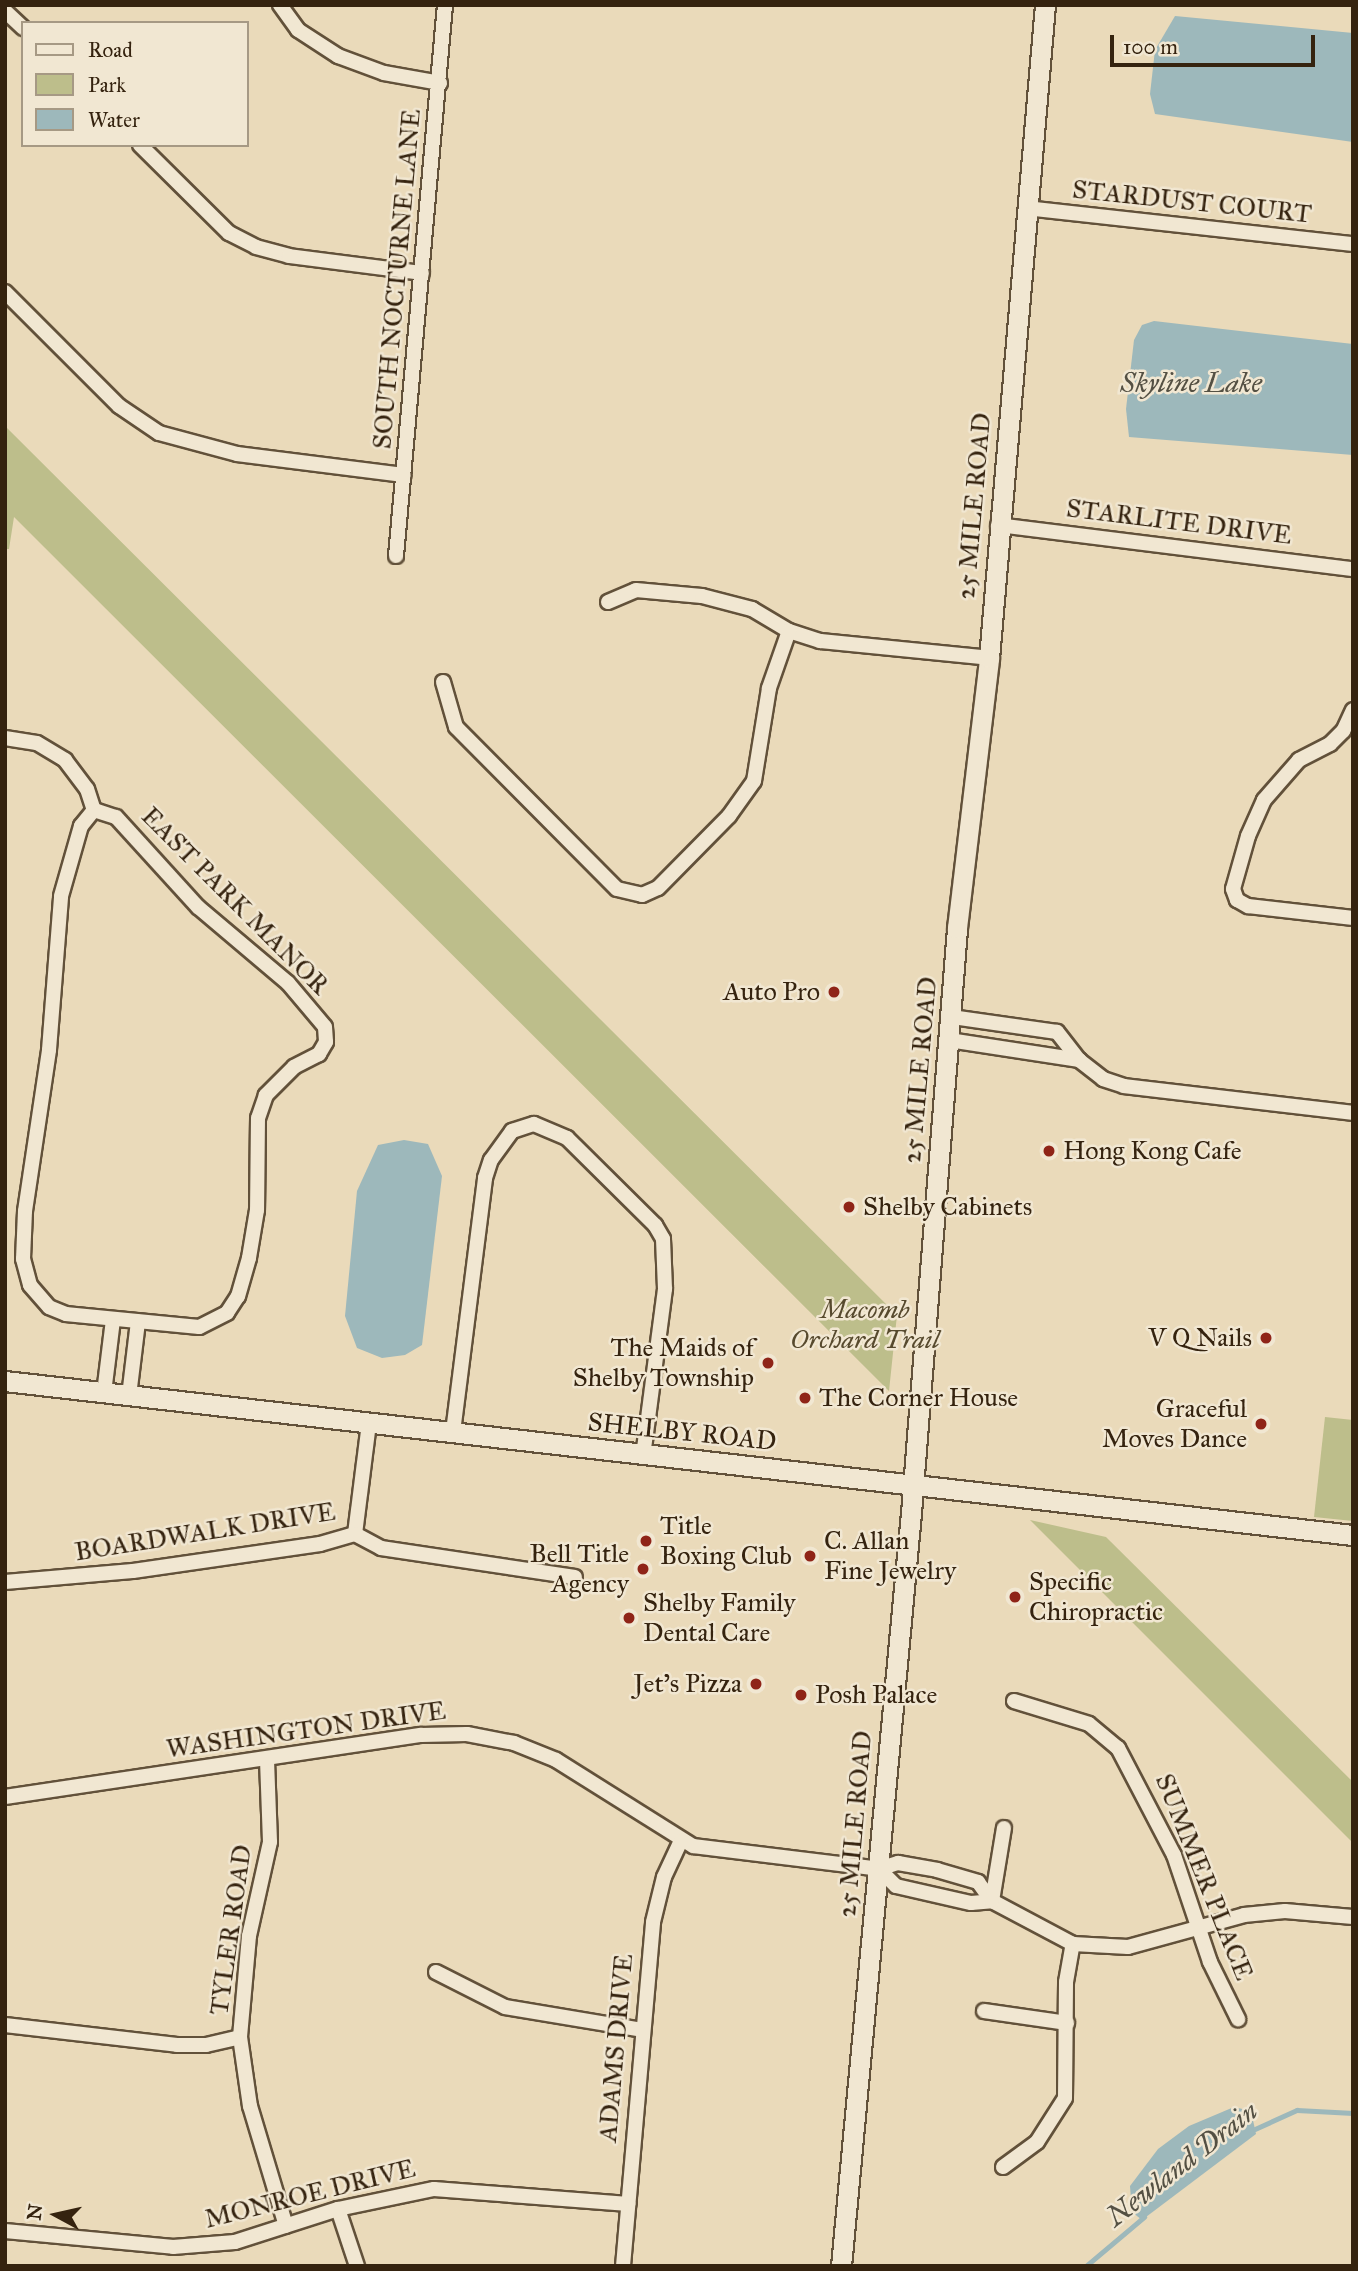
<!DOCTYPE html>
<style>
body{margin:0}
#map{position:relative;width:1358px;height:2271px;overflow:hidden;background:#eadaba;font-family:"IM FELL Great Primer",serif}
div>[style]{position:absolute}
.green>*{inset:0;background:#bdbe8b}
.water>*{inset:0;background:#9db8bb}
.stream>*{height:4.5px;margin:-2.25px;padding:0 2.25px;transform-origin:2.25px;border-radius:2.25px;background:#9db8bb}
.roads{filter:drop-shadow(2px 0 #62513a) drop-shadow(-2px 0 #62513a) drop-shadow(0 2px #62513a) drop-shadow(0 -2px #62513a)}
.street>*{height:14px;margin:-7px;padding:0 7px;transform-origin:7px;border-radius:7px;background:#f1e7d2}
.secondary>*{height:19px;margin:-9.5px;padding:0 9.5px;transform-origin:9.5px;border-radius:9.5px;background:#f1e7d2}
.dots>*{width:19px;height:19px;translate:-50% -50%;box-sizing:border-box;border:4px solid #f1e7d2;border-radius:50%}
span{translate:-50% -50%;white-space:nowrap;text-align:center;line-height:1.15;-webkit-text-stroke:5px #f1e7d2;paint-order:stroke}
.street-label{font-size:26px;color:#35230f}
.poi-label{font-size:26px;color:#35230f}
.right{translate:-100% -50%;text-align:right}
.left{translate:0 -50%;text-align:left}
.park-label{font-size:26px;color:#574a2e;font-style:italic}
.water-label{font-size:28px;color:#545043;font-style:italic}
.frame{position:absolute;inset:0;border:7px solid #35230f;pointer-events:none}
.legend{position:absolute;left:21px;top:21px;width:228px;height:126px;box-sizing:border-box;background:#f1e7d2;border:2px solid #a69984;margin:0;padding:9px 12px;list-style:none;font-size:21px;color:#35230f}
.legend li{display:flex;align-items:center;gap:14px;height:35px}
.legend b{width:35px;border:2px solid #a69984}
.north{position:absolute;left:21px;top:2180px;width:70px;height:70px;-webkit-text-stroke:5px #f1e7d2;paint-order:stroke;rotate:278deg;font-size:19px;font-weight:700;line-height:28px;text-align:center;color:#35230f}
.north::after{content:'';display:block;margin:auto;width:24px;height:32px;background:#35230f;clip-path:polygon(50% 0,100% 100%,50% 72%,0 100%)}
.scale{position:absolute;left:1110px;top:35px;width:205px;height:32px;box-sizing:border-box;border:4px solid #35230f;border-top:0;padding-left:9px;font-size:21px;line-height:24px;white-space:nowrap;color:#35230f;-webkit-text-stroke:5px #f1e7d2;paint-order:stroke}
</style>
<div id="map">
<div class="green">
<i style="clip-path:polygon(5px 426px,897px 1315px,889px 1391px,14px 517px,9px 549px,5px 549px)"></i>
<i style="clip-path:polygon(1325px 1417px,1353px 1420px,1353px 1521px,1314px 1517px)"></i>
<i style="clip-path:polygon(1030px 1520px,1106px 1537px,1353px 1782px,1353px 1843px)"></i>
</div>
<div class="water">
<i style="clip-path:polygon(1175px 16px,1353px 33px,1353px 142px,1155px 114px,1150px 94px,1155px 50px)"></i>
<i style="clip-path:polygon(1154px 321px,1353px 344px,1353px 455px,1129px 437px,1126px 409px,1134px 340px,1142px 325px)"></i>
<i style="clip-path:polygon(404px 1140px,428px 1144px,442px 1176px,422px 1345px,405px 1355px,382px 1358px,357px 1348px,345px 1316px,357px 1191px,378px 1145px)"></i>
<i style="clip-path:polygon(1234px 2107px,1251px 2111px,1256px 2134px,1142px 2220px,1132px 2212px,1130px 2186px,1158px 2149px,1189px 2126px)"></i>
</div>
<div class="stream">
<i style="left:1255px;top:2129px;width:46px;rotate:-24.3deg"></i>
<i style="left:1297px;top:2110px;width:56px;rotate:3.1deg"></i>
<i style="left:1086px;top:2266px;width:76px;rotate:-40.2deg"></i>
</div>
<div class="roads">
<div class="street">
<i style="left:280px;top:5px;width:31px;rotate:54deg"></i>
<i style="left:298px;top:30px;width:48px;rotate:33deg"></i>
<i style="left:338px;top:56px;width:49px;rotate:20.3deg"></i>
<i style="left:384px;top:73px;width:57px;rotate:10.1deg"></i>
<i style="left:5px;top:11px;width:25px;rotate:43deg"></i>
<i style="left:140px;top:145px;width:125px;rotate:44.7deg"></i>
<i style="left:229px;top:233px;width:30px;rotate:27deg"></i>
<i style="left:256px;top:247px;width:34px;rotate:15deg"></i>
<i style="left:289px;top:256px;width:134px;rotate:7.3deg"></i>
<i style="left:1026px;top:208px;width:329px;rotate:6.3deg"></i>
<i style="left:5px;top:292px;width:161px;rotate:45deg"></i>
<i style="left:119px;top:406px;width:48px;rotate:34deg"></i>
<i style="left:159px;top:433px;width:81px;rotate:15.1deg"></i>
<i style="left:237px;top:454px;width:168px;rotate:7.2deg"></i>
<i style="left:998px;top:525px;width:358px;rotate:7.1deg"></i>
<i style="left:396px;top:556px;width:553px;rotate:-84.92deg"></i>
<i style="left:608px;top:602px;width:30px;rotate:-23deg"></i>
<i style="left:636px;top:590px;width:66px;rotate:5.2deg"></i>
<i style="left:702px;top:596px;width:52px;rotate:14.6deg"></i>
<i style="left:752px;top:609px;width:43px;rotate:30.7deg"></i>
<i style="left:789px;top:631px;width:33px;rotate:18deg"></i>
<i style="left:820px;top:641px;width:170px;rotate:5.7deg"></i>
<i style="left:443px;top:682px;width:47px;rotate:73.9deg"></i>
<i style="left:456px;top:727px;width:228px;rotate:45.2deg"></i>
<i style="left:617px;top:889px;width:26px;rotate:13deg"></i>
<i style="left:642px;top:895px;width:17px;rotate:-24deg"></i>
<i style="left:658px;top:888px;width:101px;rotate:-45.4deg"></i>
<i style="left:729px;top:816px;width:43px;rotate:-54.5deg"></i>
<i style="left:754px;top:781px;width:94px;rotate:-80.8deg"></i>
<i style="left:769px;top:688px;width:60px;rotate:-70.7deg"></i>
<i style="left:1353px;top:710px;width:23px;rotate:115deg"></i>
<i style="left:1343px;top:731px;width:18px;rotate:135deg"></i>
<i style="left:1330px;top:744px;width:35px;rotate:153deg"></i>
<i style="left:1299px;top:760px;width:53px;rotate:131.2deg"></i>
<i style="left:1264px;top:800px;width:39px;rotate:114deg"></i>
<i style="left:1248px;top:836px;width:55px;rotate:105.8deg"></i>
<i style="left:1233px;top:889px;width:12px;rotate:70deg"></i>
<i style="left:1237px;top:900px;width:13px;rotate:29deg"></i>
<i style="left:1248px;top:906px;width:106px;rotate:6.5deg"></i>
<i style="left:5px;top:738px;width:32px;rotate:9deg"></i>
<i style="left:37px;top:743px;width:33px;rotate:31deg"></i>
<i style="left:65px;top:760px;width:36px;rotate:53deg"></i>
<i style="left:87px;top:789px;width:22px;rotate:72deg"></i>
<i style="left:94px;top:810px;width:23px;rotate:18deg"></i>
<i style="left:116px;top:817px;width:122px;rotate:47.7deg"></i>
<i style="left:198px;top:907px;width:118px;rotate:40.2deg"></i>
<i style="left:288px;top:983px;width:57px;rotate:49.9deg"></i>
<i style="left:325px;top:1027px;width:15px;rotate:86deg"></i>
<i style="left:326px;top:1042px;width:14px;rotate:120deg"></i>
<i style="left:319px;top:1054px;width:28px;rotate:153deg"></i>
<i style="left:294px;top:1067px;width:40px;rotate:135deg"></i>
<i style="left:266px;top:1095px;width:24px;rotate:109deg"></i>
<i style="left:258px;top:1118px;width:92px;rotate:90.6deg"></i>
<i style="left:257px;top:1210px;width:49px;rotate:99.5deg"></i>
<i style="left:249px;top:1258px;width:40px;rotate:106deg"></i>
<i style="left:238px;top:1296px;width:20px;rotate:123deg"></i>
<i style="left:227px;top:1313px;width:31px;rotate:153deg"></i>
<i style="left:199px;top:1327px;width:134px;rotate:-174.4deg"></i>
<i style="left:66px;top:1314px;width:18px;rotate:-158deg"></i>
<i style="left:49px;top:1307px;width:29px;rotate:-131deg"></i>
<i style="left:30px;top:1285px;width:27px;rotate:-105deg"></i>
<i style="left:23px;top:1259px;width:48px;rotate:-87.6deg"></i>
<i style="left:25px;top:1211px;width:163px;rotate:-81.5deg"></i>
<i style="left:49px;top:1050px;width:154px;rotate:-85.5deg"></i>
<i style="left:61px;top:896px;width:73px;rotate:-74.1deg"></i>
<i style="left:81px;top:826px;width:21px;rotate:-51deg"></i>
<i style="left:949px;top:1040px;width:132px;rotate:8.7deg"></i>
<i style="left:1079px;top:1060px;width:36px;rotate:-128deg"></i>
<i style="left:1057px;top:1032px;width:107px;rotate:-171.9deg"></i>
<i style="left:1079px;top:1060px;width:31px;rotate:38deg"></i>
<i style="left:1103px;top:1079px;width:22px;rotate:18deg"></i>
<i style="left:1124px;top:1086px;width:231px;rotate:6.7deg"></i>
<i style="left:104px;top:1393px;width:74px;rotate:-83deg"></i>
<i style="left:129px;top:1396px;width:75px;rotate:-83.1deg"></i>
<i style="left:453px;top:1432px;width:256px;rotate:-82.8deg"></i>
<i style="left:485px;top:1178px;width:19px;rotate:-72deg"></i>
<i style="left:491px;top:1160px;width:36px;rotate:-54deg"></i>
<i style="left:512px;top:1131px;width:23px;rotate:-18deg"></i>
<i style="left:534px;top:1124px;width:36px;rotate:23deg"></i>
<i style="left:567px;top:1138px;width:124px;rotate:44.7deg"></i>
<i style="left:655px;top:1225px;width:16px;rotate:60deg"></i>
<i style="left:663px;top:1239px;width:50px;rotate:87.7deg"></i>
<i style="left:665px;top:1289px;width:167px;rotate:97.5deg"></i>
<i style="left:355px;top:1534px;width:112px;rotate:-82.8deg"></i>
<i style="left:5px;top:1582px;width:128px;rotate:-4.9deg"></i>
<i style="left:133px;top:1571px;width:189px;rotate:-8.2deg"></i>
<i style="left:320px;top:1544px;width:36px;rotate:-16deg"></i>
<i style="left:355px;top:1534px;width:30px;rotate:28deg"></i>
<i style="left:381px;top:1548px;width:196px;rotate:8.5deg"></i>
<i style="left:1014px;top:1701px;width:78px;rotate:17deg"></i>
<i style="left:1089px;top:1724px;width:38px;rotate:40deg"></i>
<i style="left:1118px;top:1748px;width:121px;rotate:62.4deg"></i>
<i style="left:1174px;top:1855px;width:113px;rotate:71.4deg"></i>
<i style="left:1210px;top:1962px;width:64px;rotate:63.8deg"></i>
<i style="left:267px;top:1760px;width:82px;rotate:87.9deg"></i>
<i style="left:270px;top:1842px;width:96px;rotate:102.6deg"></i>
<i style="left:249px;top:1936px;width:101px;rotate:95.1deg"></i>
<i style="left:240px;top:2037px;width:70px;rotate:81.8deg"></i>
<i style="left:250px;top:2106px;width:125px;rotate:73.3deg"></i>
<i style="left:5px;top:1797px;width:421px;rotate:-8.5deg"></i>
<i style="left:421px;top:1735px;width:46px;rotate:-1.2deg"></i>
<i style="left:467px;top:1734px;width:48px;rotate:10.8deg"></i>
<i style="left:514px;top:1743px;width:45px;rotate:22deg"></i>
<i style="left:556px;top:1760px;width:162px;rotate:32.1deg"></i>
<i style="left:693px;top:1846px;width:187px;rotate:7deg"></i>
<i style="left:879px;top:1869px;width:20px;rotate:-18deg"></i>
<i style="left:898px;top:1863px;width:40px;rotate:10deg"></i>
<i style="left:937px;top:1870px;width:43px;rotate:16.3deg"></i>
<i style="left:978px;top:1882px;width:24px;rotate:54deg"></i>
<i style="left:992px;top:1901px;width:92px;rotate:28deg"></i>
<i style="left:1073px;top:1944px;width:55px;rotate:3.1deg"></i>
<i style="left:1128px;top:1947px;width:120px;rotate:-15.4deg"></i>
<i style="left:1244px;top:1915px;width:41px;rotate:-5.6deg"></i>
<i style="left:1285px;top:1911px;width:68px;rotate:5deg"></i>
<i style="left:879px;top:1869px;width:24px;rotate:45deg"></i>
<i style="left:896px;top:1886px;width:77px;rotate:12.8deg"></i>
<i style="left:971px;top:1903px;width:21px;rotate:-5deg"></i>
<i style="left:992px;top:1901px;width:74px;rotate:-80.7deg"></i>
<i style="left:436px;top:1972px;width:77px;rotate:26.9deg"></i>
<i style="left:505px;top:2007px;width:139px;rotate:9.5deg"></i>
<i style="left:984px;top:2011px;width:84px;rotate:8.2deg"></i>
<i style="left:5px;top:2025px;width:173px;rotate:6.6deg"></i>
<i style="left:177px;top:2045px;width:29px"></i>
<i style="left:206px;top:2045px;width:35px;rotate:-13deg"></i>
<i style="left:1003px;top:2167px;width:42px;rotate:-36.3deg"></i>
<i style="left:1037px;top:2142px;width:52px;rotate:-57.5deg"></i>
<i style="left:1065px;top:2098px;width:116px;rotate:-89.5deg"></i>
<i style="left:1066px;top:1982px;width:39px;rotate:-80deg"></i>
<i style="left:338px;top:2209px;width:60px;rotate:71.6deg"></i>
<i style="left:5px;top:2231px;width:169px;rotate:5.4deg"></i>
<i style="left:173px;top:2247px;width:62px;rotate:-4.6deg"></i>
<i style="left:235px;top:2242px;width:108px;rotate:-17.8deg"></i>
<i style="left:338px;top:2209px;width:98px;rotate:-11.8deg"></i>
<i style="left:434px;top:2189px;width:195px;rotate:4.4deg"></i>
<i style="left:623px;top:2266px;width:345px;rotate:-85deg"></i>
<i style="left:653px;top:1922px;width:46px;rotate:-76.3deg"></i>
<i style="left:664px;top:1877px;width:40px;rotate:-65deg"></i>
</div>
<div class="secondary">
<i style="left:5px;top:1381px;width:1357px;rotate:6.52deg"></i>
<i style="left:841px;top:2266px;width:756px;rotate:-84.69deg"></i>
<i style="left:911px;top:1513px;width:587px;rotate:-85.5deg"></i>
<i style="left:957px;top:928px;width:272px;rotate:-83.2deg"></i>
<i style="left:989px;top:658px;width:655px;rotate:-85.1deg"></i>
</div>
</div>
<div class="dots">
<i style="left:834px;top:992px;background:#8f2418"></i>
<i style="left:1049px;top:1151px;background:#8f2418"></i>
<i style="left:849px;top:1207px;background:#8f2418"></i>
<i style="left:1266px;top:1338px;background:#8f2418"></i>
<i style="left:768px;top:1363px;background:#8f2418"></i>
<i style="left:805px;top:1398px;background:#8f2418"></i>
<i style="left:1261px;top:1424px;background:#8f2418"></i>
<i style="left:646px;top:1541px;background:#8f2418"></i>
<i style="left:810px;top:1556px;background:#8f2418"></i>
<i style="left:643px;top:1569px;background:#8f2418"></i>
<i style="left:1015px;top:1597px;background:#8f2418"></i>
<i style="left:629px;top:1618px;background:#8f2418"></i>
<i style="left:756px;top:1684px;background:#8f2418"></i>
<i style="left:801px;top:1695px;background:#8f2418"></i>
</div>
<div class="street-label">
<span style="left:1192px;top:202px;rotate:6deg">STARDUST COURT</span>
<span style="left:397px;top:279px;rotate:-85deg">SOUTH NOCTURNE LANE</span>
<span style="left:974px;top:506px;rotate:-85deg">25 MILE ROAD</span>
<span style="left:1179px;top:522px;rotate:7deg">STARLITE DRIVE</span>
<span style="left:235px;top:901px;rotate:45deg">EAST PARK MANOR</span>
<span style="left:920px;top:1070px;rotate:-85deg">25 MILE ROAD</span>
<span style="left:682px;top:1432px;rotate:6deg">SHELBY ROAD</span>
<span style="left:205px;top:1532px;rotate:-9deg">BOARDWALK DRIVE</span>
<span style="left:306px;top:1730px;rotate:-8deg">WASHINGTON DRIVE</span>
<span style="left:855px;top:1824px;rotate:-85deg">25 MILE ROAD</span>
<span style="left:1204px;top:1877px;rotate:68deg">SUMMER PLACE</span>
<span style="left:231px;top:1930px;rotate:-82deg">TYLER ROAD</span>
<span style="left:616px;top:2048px;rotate:-85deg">ADAMS DRIVE</span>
<span style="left:310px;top:2194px;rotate:-14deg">MONROE DRIVE</span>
</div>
<div class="poi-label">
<span class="right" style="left:820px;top:992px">Auto Pro</span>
<span class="left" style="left:1063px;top:1151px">Hong Kong Cafe</span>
<span class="left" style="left:863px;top:1207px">Shelby Cabinets</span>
<span class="right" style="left:1252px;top:1338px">V Q Nails</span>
<span class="right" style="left:754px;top:1363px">The Maids of<br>Shelby Township</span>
<span class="left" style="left:819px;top:1398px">The Corner House</span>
<span class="right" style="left:1247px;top:1424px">Graceful<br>Moves Dance</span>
<span class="left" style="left:660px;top:1541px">Title<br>Boxing Club</span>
<span class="left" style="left:824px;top:1556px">C. Allan<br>Fine Jewelry</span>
<span class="right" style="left:629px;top:1569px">Bell Title<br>Agency</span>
<span class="left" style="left:1029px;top:1597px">Specific<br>Chiropractic</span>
<span class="left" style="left:643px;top:1618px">Shelby Family<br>Dental Care</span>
<span class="right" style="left:742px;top:1684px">Jet's Pizza</span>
<span class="left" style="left:815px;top:1695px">Posh Palace</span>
</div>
<div class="park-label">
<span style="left:865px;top:1325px">Macomb<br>Orchard Trail</span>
</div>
<div class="water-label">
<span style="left:1191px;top:383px">Skyline Lake</span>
<span style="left:1182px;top:2164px;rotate:-38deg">Newland Drain</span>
</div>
<div class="frame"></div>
<ul class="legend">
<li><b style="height:9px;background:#f1e7d2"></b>Road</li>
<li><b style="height:19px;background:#bdbe8b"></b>Park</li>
<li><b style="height:19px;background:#9db8bb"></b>Water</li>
</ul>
<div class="north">N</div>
<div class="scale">100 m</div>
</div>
